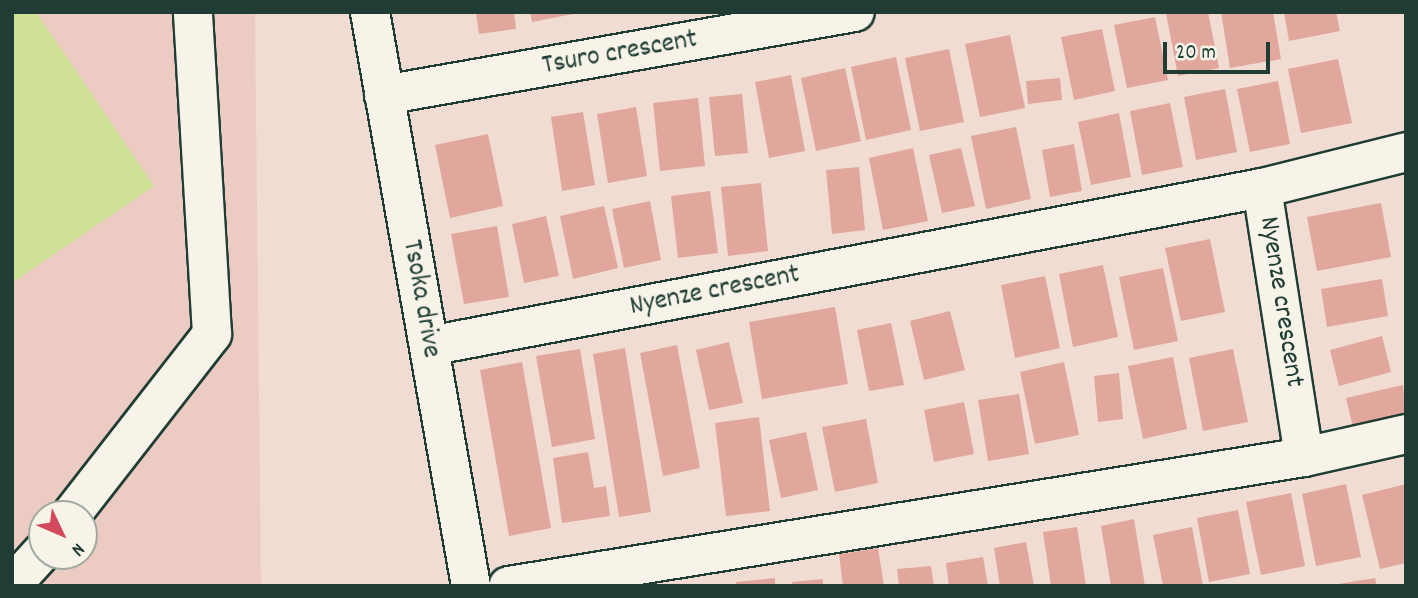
<!DOCTYPE html>
<style>
body{margin:0}
#map{position:relative;width:1418px;height:598px;overflow:hidden;background:#f0dcd2;font-family:Dekko,sans-serif}
div>[style]{position:absolute}
.built>*{inset:0;background:#ecccc2}
.green>*{inset:0;background:#cfe196}
.building>*{inset:0;background:#e1a79d}
.roads{filter:drop-shadow(2px 0 #1f3d34) drop-shadow(-2px 0 #1f3d34) drop-shadow(0 2px #1f3d34) drop-shadow(0 -2px #1f3d34)}
.minor>*{height:38px;margin:-19px;padding:0 19px;transform-origin:19px;border-radius:19px;background:#f7f3e8}
span{translate:-50% -50%;white-space:nowrap;text-align:center;line-height:1.15;-webkit-text-stroke:7px #f7f3e8;paint-order:stroke}
.street-label{font-size:28px;color:#1f3d34}
.frame{position:absolute;inset:0;border:14px solid #1f3d34;pointer-events:none}
.north{position:absolute;left:28px;top:500px;width:70px;height:70px;box-sizing:border-box;background:#f7f3e8;border:2px solid #a1aaa0;border-radius:50%;rotate:134deg;font-size:19px;font-weight:700;line-height:28px;text-align:center;color:#1f3d34}
.north::after{content:'';display:block;margin:auto;width:24px;height:32px;background:#d1495b;clip-path:polygon(50% 0,100% 100%,50% 72%,0 100%)}
.scale{position:absolute;left:1163px;top:42px;width:107px;height:32px;box-sizing:border-box;border:4px solid #1f3d34;border-top:0;padding-left:9px;font-size:21px;line-height:24px;white-space:nowrap;color:#1f3d34;-webkit-text-stroke:5px #f7f3e8;paint-order:stroke}
</style>
<div id="map">
<div class="built">
<i style="clip-path:polygon(evenodd,12px 12px,255px 12px,261px 586px,12px 586px,12px 12px,42px 514px,84px 514px,84px 556px,42px 556px,42px 514px)"></i>
</div>
<div class="green">
<i style="clip-path:polygon(12px 12px,36px 12px,154px 186px,12px 283px)"></i>
</div>
<div class="building">
<i style="clip-path:polygon(476px 12px,514px 12px,516px 29px,479px 34px)"></i>
<i style="clip-path:polygon(530px 12px,573px 12px,573px 14px,532px 22px)"></i>
<i style="clip-path:polygon(1208px 12px,1219px 68px,1178px 76px,1166px 13px)"></i>
<i style="clip-path:polygon(1221px 12px,1273px 12px,1281px 59px,1230px 68px)"></i>
<i style="clip-path:polygon(1284px 12px,1336px 12px,1340px 31px,1289px 41px)"></i>
<i style="clip-path:polygon(1155px 17px,1168px 80px,1127px 88px,1114px 25px)"></i>
<i style="clip-path:polygon(1102px 29px,1115px 91px,1074px 100px,1061px 37px)"></i>
<i style="clip-path:polygon(1010px 35px,1025px 108px,980px 117px,965px 44px)"></i>
<i style="clip-path:polygon(949px 49px,964px 122px,920px 131px,905px 58px)"></i>
<i style="clip-path:polygon(896px 57px,911px 130px,866px 140px,851px 67px)"></i>
<i style="clip-path:polygon(1338px 59px,1352px 123px,1301px 133px,1288px 69px)"></i>
<i style="clip-path:polygon(845px 68px,861px 141px,816px 151px,801px 78px)"></i>
<i style="clip-path:polygon(791px 75px,805px 151px,769px 158px,755px 82px)"></i>
<i style="clip-path:polygon(1060px 78px,1062px 100px,1028px 104px,1026px 81px)"></i>
<i style="clip-path:polygon(1278px 81px,1290px 144px,1250px 152px,1237px 89px)"></i>
<i style="clip-path:polygon(1225px 89px,1237px 152px,1196px 160px,1184px 97px)"></i>
<i style="clip-path:polygon(742px 94px,748px 153px,715px 156px,709px 97px)"></i>
<i style="clip-path:polygon(698px 98px,705px 166px,660px 171px,653px 103px)"></i>
<i style="clip-path:polygon(1170px 103px,1183px 167px,1142px 175px,1130px 111px)"></i>
<i style="clip-path:polygon(636px 107px,647px 176px,608px 183px,597px 114px)"></i>
<i style="clip-path:polygon(583px 112px,595px 185px,562px 191px,551px 117px)"></i>
<i style="clip-path:polygon(1119px 113px,1131px 177px,1091px 185px,1078px 122px)"></i>
<i style="clip-path:polygon(1016px 127px,1031px 199px,986px 209px,971px 136px)"></i>
<i style="clip-path:polygon(488px 134px,503px 206px,450px 218px,435px 145px)"></i>
<i style="clip-path:polygon(1074px 144px,1082px 191px,1050px 197px,1042px 150px)"></i>
<i style="clip-path:polygon(913px 148px,928px 221px,883px 230px,869px 158px)"></i>
<i style="clip-path:polygon(961px 148px,975px 206px,942px 213px,929px 155px)"></i>
<i style="clip-path:polygon(859px 167px,865px 230px,832px 234px,826px 170px)"></i>
<i style="clip-path:polygon(761px 183px,768px 251px,728px 256px,721px 187px)"></i>
<i style="clip-path:polygon(710px 191px,718px 253px,678px 258px,671px 196px)"></i>
<i style="clip-path:polygon(650px 201px,661px 260px,624px 268px,612px 209px)"></i>
<i style="clip-path:polygon(1381px 203px,1391px 257px,1317px 271px,1307px 217px)"></i>
<i style="clip-path:polygon(604px 206px,618px 268px,573px 279px,560px 216px)"></i>
<i style="clip-path:polygon(546px 216px,559px 276px,524px 283px,512px 224px)"></i>
<i style="clip-path:polygon(497px 226px,509px 297px,464px 304px,451px 234px)"></i>
<i style="clip-path:polygon(1210px 239px,1225px 312px,1181px 321px,1165px 248px)"></i>
<i style="clip-path:polygon(1103px 265px,1118px 337px,1073px 347px,1059px 274px)"></i>
<i style="clip-path:polygon(1163px 268px,1178px 341px,1134px 350px,1119px 277px)"></i>
<i style="clip-path:polygon(1045px 276px,1060px 348px,1015px 358px,1001px 285px)"></i>
<i style="clip-path:polygon(1382px 279px,1388px 316px,1327px 327px,1321px 289px)"></i>
<i style="clip-path:polygon(835px 307px,848px 384px,762px 399px,749px 322px)"></i>
<i style="clip-path:polygon(950px 311px,965px 370px,924px 380px,910px 321px)"></i>
<i style="clip-path:polygon(891px 323px,904px 385px,869px 391px,857px 330px)"></i>
<i style="clip-path:polygon(1382px 336px,1391px 372px,1339px 386px,1330px 350px)"></i>
<i style="clip-path:polygon(729px 342px,743px 403px,709px 410px,696px 350px)"></i>
<i style="clip-path:polygon(677px 345px,700px 468px,663px 476px,640px 353px)"></i>
<i style="clip-path:polygon(625px 348px,651px 512px,619px 517px,593px 354px)"></i>
<i style="clip-path:polygon(580px 349px,595px 439px,552px 447px,536px 356px)"></i>
<i style="clip-path:polygon(1233px 349px,1248px 422px,1203px 431px,1189px 358px)"></i>
<i style="clip-path:polygon(1173px 357px,1187px 429px,1143px 439px,1128px 366px)"></i>
<i style="clip-path:polygon(522px 362px,551px 528px,509px 536px,480px 370px)"></i>
<i style="clip-path:polygon(1064px 362px,1079px 435px,1035px 444px,1020px 372px)"></i>
<i style="clip-path:polygon(1119px 373px,1123px 419px,1098px 422px,1094px 376px)"></i>
<i style="clip-path:polygon(1403px 385px,1406px 420px,1354px 432px,1346px 398px)"></i>
<i style="clip-path:polygon(1019px 394px,1029px 454px,988px 461px,978px 400px)"></i>
<i style="clip-path:polygon(964px 402px,974px 454px,934px 462px,924px 410px)"></i>
<i style="clip-path:polygon(759px 417px,770px 511px,726px 516px,715px 423px)"></i>
<i style="clip-path:polygon(866px 419px,878px 483px,835px 492px,822px 427px)"></i>
<i style="clip-path:polygon(806px 432px,818px 490px,781px 498px,769px 440px)"></i>
<i style="clip-path:polygon(588px 452px,594px 488px,606px 486px,610px 516px,562px 523px,553px 458px)"></i>
<i style="clip-path:polygon(1346px 484px,1361px 557px,1316px 566px,1302px 494px)"></i>
<i style="clip-path:polygon(1406px 484px,1406px 563px,1380px 569px,1362px 495px)"></i>
<i style="clip-path:polygon(1291px 493px,1305px 566px,1261px 575px,1246px 502px)"></i>
<i style="clip-path:polygon(1238px 510px,1250px 574px,1209px 582px,1197px 518px)"></i>
<i style="clip-path:polygon(1134px 519px,1145px 586px,1111px 586px,1101px 526px)"></i>
<i style="clip-path:polygon(1077px 527px,1086px 586px,1051px 586px,1043px 532px)"></i>
<i style="clip-path:polygon(1192px 527px,1203px 586px,1163px 586px,1153px 535px)"></i>
<i style="clip-path:polygon(1026px 542px,1034px 586px,1000px 586px,994px 548px)"></i>
<i style="clip-path:polygon(878px 548px,884px 586px,843px 586px,839px 554px)"></i>
<i style="clip-path:polygon(983px 557px,988px 586px,949px 586px,946px 563px)"></i>
<i style="clip-path:polygon(931px 566px,934px 586px,899px 586px,897px 569px)"></i>
<i style="clip-path:polygon(775px 578px,775px 586px,736px 586px,736px 582px)"></i>
<i style="clip-path:polygon(1375px 578px,1377px 586px,1338px 586px,1338px 584px)"></i>
<i style="clip-path:polygon(823px 579px,823px 586px,793px 586px,792px 582px)"></i>
</div>
<div class="roads">
<div class="minor">
<i style="left:370px;top:12px;width:583px;rotate:80.02deg"></i>
<i style="left:384px;top:95px;width:478px;rotate:-10deg"></i>
<i style="left:1262px;top:188px;width:148px;rotate:-14deg"></i>
<i style="left:429px;top:346px;width:848px;rotate:-10.74deg"></i>
<i style="left:1262px;top:188px;width:272px;rotate:81.1deg"></i>
<i style="left:1304px;top:457px;width:806px;rotate:170.79deg"></i>
<i style="left:1304px;top:457px;width:105px;rotate:-12.7deg"></i>
<i style="left:72px;top:514px;width:228px;rotate:-52.1deg"></i>
<i style="left:212px;top:334px;width:323px;rotate:-93.4deg"></i>
<i style="left:12px;top:585px;width:45px;rotate:-47.7deg"></i>
</div>
</div>
<div class="street-label">
<span style="left:620px;top:54px;rotate:-10deg">Tsuro crescent</span>
<span style="left:715px;top:292px;rotate:-11deg">Nyenze crescent</span>
<span style="left:420px;top:299px;rotate:80deg">Tsoka drive</span>
<span style="left:1280px;top:302px;rotate:81deg">Nyenze crescent</span>
</div>
<div class="frame"></div>
<div class="north">N</div>
<div class="scale">20 m</div>
</div>
